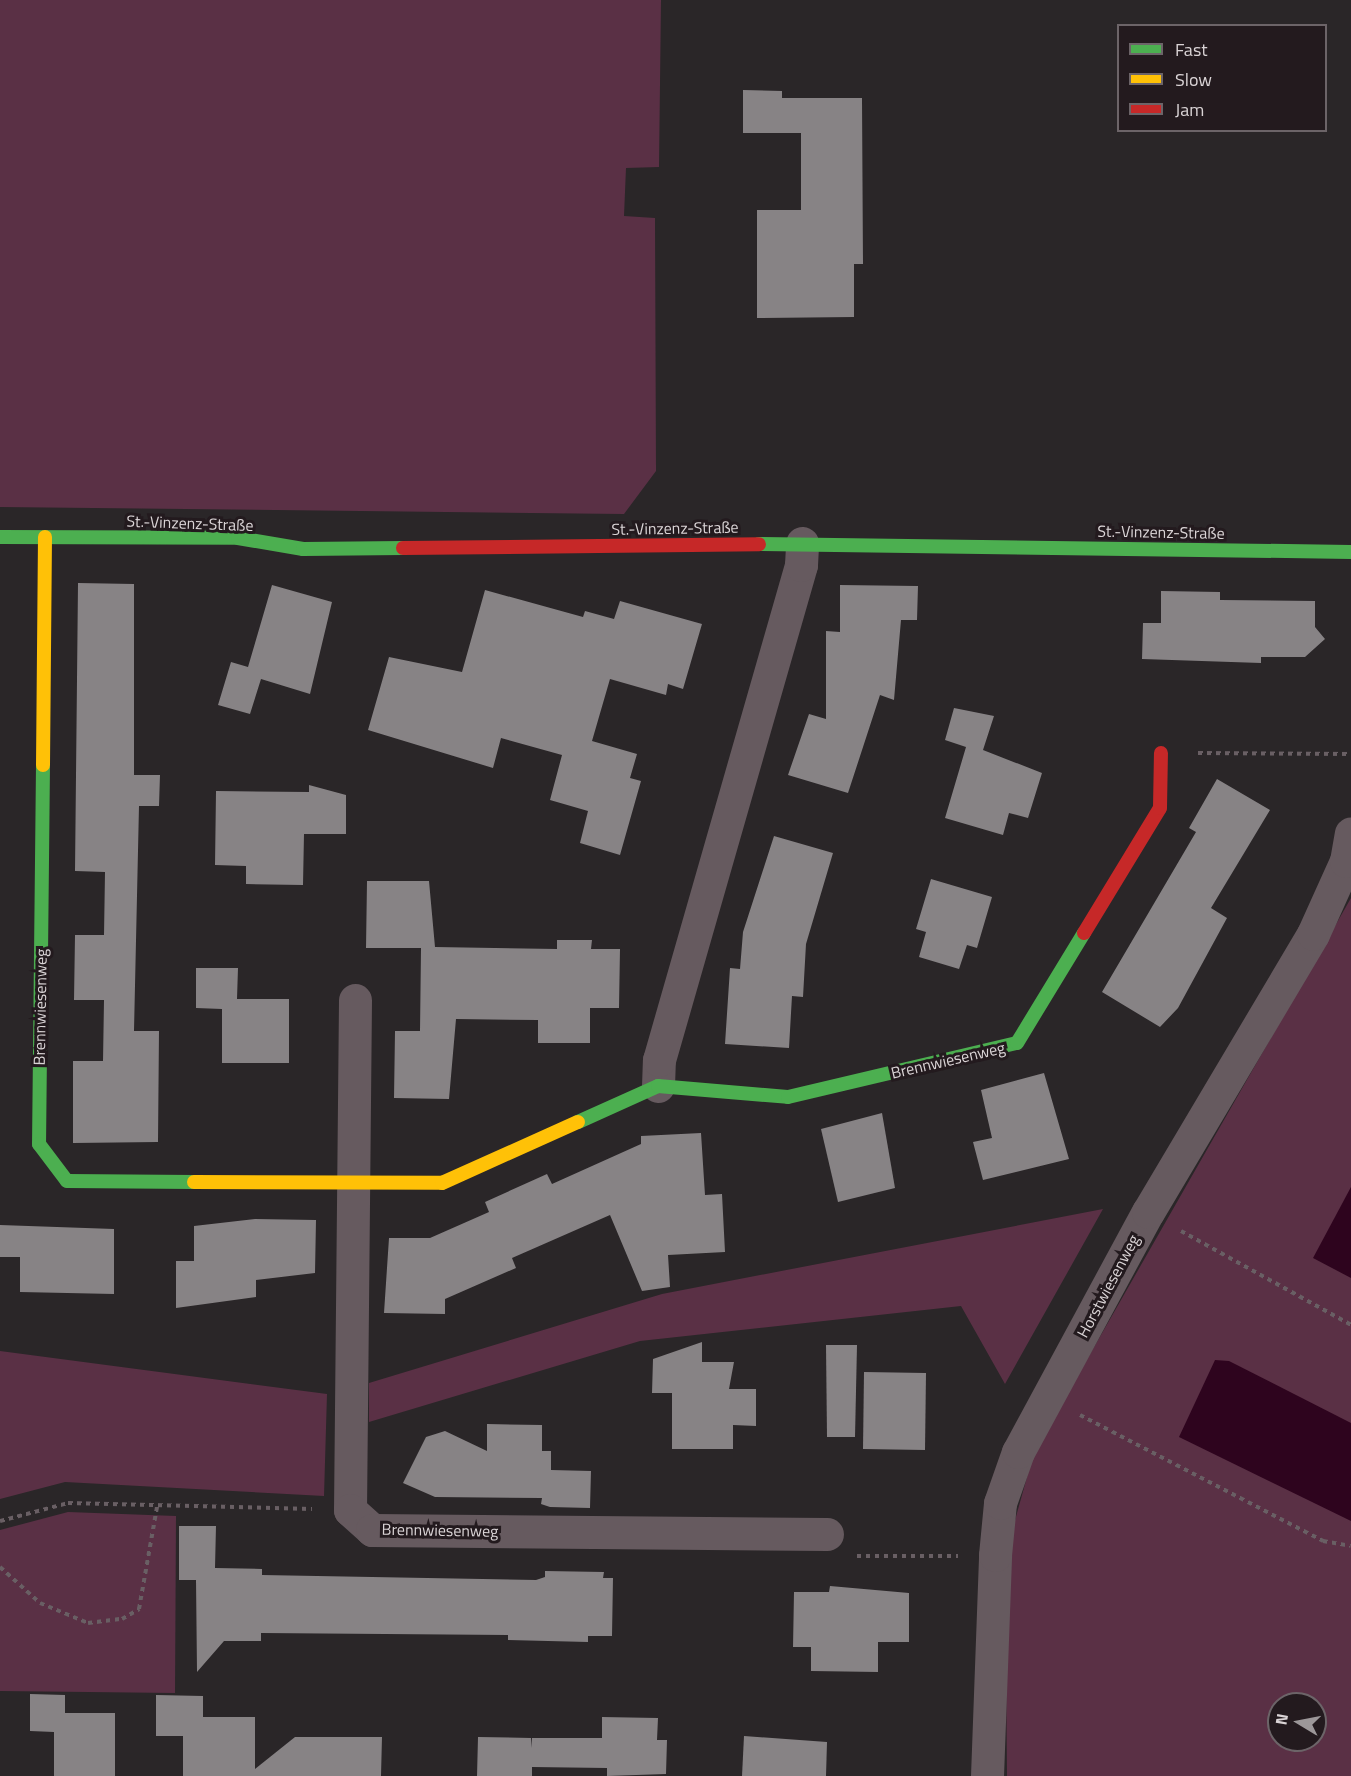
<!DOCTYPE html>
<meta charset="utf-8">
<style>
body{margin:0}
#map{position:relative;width:1351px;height:1776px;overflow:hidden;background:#2a2628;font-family:"Titillium Web",sans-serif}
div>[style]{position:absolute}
.green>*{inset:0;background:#5a3045}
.water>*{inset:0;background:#2e041e}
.building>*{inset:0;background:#878385}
.path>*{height:4px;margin-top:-2px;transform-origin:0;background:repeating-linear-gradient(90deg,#695f64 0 4.5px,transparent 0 9px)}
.street>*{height:33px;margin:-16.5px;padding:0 16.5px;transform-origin:16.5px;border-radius:16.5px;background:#665a5f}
.fast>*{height:14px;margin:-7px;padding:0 7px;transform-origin:7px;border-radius:7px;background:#4caf50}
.slow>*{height:14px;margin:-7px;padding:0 7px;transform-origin:7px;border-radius:7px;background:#ffc107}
.jam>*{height:14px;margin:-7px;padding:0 7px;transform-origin:7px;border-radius:7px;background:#c62828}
span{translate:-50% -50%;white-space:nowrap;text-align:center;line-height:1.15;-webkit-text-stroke:6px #231a1e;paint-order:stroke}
.street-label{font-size:16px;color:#dad4d6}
.legend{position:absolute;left:1117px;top:24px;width:210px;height:108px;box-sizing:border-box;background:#231a1e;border:2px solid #6c6468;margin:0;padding:8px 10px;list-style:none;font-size:18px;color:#dad4d6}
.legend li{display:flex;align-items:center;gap:12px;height:30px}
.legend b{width:30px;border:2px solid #6c6468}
.north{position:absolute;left:1267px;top:1692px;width:60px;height:60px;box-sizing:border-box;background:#231a1e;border:2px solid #6c6468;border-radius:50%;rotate:280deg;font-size:16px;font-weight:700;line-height:24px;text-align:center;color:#dad4d6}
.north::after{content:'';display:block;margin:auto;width:21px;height:27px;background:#9c9799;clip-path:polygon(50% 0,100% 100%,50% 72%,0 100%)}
</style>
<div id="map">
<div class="green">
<i style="clip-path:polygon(0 0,661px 0,659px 167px,626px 168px,624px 216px,655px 218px,656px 471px,624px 514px,0 507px)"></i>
<i style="clip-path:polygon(evenodd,1351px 898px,1351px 1776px,1007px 1776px,1005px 1556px,1034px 1452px,1351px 898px,1279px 1704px,1315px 1704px,1315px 1740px,1279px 1740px,1279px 1704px)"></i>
<i style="clip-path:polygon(1103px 1209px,1005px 1384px,961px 1306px,640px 1341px,369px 1422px,369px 1383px,662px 1294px)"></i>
<i style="clip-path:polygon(0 1351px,327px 1394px,324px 1496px,65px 1482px,0 1499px)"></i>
<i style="clip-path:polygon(68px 1512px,176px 1516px,175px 1693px,0 1691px,0 1530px)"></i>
</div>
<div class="water">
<i style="clip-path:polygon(1351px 1187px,1351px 1278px,1313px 1258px)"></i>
<i style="clip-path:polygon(1215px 1360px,1229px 1361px,1351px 1423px,1351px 1521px,1179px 1437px)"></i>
</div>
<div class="building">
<i style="clip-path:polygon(743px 90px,782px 91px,782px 98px,862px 98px,863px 264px,854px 264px,854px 317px,757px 318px,757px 210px,801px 210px,801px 133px,743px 133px)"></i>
<i style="clip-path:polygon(78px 583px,134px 584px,134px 775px,160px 775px,159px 806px,139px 806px,134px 1031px,159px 1031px,158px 1142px,73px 1143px,73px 1061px,103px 1061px,104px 1000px,74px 1000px,75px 935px,104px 935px,105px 872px,75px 871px)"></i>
<i style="clip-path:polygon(272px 585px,332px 602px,310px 694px,261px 679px,250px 714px,218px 705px,231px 662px,248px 667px)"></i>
<i style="clip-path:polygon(840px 585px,918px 586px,917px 620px,901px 620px,894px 700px,880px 695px,848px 793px,788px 775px,809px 714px,826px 719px,826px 631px,840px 632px)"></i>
<i style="clip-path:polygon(485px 590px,583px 617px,585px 611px,614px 619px,620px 601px,702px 624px,683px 689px,668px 684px,666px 695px,610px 679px,592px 741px,637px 754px,630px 778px,641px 781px,620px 855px,580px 843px,588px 811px,550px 800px,562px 755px,501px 738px,493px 768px,368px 730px,389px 657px,462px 672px)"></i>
<i style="clip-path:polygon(1161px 591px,1220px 592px,1220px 600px,1315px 601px,1315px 627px,1325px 639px,1305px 657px,1261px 657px,1261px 663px,1142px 659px,1143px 623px,1161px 623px)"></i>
<i style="clip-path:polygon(954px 708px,994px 716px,983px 750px,1042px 773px,1028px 818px,1009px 813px,1003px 835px,945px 818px,966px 747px,945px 740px)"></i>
<i style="clip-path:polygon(1217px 779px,1270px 810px,1211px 908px,1227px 918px,1178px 1008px,1160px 1027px,1102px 992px,1196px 832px,1189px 828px)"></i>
<i style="clip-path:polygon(309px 785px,346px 795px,346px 834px,304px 834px,303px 885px,246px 884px,246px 866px,215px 865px,216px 791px,309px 792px)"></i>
<i style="clip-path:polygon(774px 836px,833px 853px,806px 944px,803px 997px,792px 996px,789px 1048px,725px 1044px,730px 968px,740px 969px,743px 932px)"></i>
<i style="clip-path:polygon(931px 879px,992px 897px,977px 948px,967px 945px,959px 969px,919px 957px,926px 932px,916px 929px)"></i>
<i style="clip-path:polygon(367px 881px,429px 881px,435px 947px,557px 949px,557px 940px,592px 940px,591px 949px,620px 949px,619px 1008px,590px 1008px,590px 1043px,538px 1043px,538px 1020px,456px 1019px,449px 1099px,394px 1098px,395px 1031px,420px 1031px,421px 948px,366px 948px)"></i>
<i style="clip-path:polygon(196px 968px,238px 968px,237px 999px,289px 999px,289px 1063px,222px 1063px,222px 1009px,196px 1008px)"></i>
<i style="clip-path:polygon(1044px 1073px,1069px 1159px,983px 1180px,973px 1142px,992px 1138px,981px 1090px)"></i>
<i style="clip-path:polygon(882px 1113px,895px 1188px,838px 1202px,821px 1129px)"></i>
<i style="clip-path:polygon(701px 1133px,705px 1195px,722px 1194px,725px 1252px,668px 1255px,670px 1287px,642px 1291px,610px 1215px,512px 1258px,516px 1268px,445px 1299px,445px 1314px,384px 1313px,389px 1238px,430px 1238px,489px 1212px,485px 1202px,547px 1174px,552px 1184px,641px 1144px,641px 1136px)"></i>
<i style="clip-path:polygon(255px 1219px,316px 1220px,315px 1273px,256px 1280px,256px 1297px,176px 1308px,176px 1261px,194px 1261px,194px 1226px)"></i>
<i style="clip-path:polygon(0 1225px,114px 1229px,114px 1294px,20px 1292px,20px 1257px,0 1257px)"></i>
<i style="clip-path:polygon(702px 1342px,702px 1362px,734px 1362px,729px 1389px,756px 1389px,756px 1426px,733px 1425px,733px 1449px,672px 1449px,672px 1393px,652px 1393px,653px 1359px)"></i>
<i style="clip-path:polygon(826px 1345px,857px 1345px,855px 1437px,827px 1437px)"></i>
<i style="clip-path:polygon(864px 1372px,926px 1373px,925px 1450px,863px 1449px)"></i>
<i style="clip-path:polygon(487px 1424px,542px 1425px,542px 1451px,551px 1451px,551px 1470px,591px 1471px,590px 1508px,550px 1507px,541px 1504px,542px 1498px,435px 1497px,403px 1483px,426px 1437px,445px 1431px,487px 1451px)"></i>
<i style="clip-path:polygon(179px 1526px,216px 1526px,215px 1568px,262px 1569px,262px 1575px,536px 1580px,545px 1577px,545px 1571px,604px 1572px,603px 1578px,613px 1578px,612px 1636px,588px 1636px,588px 1642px,508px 1640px,508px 1635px,261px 1633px,261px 1641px,224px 1641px,197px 1672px,196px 1580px,179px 1580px)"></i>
<i style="clip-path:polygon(830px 1586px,909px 1593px,909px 1642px,878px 1642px,878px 1672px,811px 1671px,811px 1647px,793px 1647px,794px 1592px,829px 1592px)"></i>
<i style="clip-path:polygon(30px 1694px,65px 1695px,65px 1713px,115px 1713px,115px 1776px,54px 1776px,54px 1732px,30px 1731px)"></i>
<i style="clip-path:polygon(156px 1695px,203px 1696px,203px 1717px,255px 1717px,255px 1769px,295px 1737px,382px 1737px,381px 1776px,183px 1776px,183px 1736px,156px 1736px)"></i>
<i style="clip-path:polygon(602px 1717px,658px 1718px,657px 1740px,667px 1740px,666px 1774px,607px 1776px,607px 1768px,532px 1767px,532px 1776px,477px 1776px,478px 1737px,531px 1738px,531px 1748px,532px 1738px,602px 1738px)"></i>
<i style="clip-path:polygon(744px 1736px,827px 1742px,826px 1776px,742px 1776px)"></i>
</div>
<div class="path">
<i style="left:1198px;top:753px;width:153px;rotate:0.4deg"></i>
<i style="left:1181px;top:1231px;width:194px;rotate:28.9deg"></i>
<i style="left:1080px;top:1415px;width:274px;rotate:27.4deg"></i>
<i style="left:1323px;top:1541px;width:28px;rotate:10deg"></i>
<i style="left:0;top:1521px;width:70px;rotate:-14.8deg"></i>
<i style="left:68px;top:1503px;width:244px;rotate:1.4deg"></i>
<i style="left:857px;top:1556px;width:101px"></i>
<i style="left:0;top:1567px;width:54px;rotate:42deg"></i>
<i style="left:40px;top:1603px;width:52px;rotate:22.6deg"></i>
<i style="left:88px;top:1623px;width:34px;rotate:-7deg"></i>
<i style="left:122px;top:1619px;width:20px;rotate:-30deg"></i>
<i style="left:139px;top:1609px;width:104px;rotate:-80deg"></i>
</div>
<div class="street">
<i style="left:355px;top:1000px;width:510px;rotate:90.56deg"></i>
<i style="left:350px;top:1510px;width:30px;rotate:42deg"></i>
<i style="left:372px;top:1530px;width:455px;rotate:0.5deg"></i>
<i style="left:658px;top:1086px;width:26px;rotate:-88deg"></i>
<i style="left:659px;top:1060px;width:515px;rotate:-73.99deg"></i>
<i style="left:801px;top:565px;width:22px;rotate:-87deg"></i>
<i style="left:987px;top:1776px;width:221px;rotate:-87.9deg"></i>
<i style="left:995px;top:1555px;width:52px;rotate:-84.5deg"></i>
<i style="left:1000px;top:1503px;width:54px;rotate:-70.6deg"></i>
<i style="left:1018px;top:1452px;width:273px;rotate:-61.6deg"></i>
<i style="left:1148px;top:1212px;width:323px;rotate:-59.3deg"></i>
<i style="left:1313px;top:934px;width:80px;rotate:-65.7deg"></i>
<i style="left:1346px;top:861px;width:28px;rotate:-80deg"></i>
</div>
<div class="fast">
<i style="left:0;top:537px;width:238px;rotate:0.2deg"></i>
<i style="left:238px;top:538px;width:66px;rotate:9.6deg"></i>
<i style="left:303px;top:549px;width:100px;rotate:-0.6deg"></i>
<i style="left:759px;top:544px;width:592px;rotate:0.77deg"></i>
<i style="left:43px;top:765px;width:379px;rotate:90.6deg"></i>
<i style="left:39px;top:1144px;width:46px;rotate:52.9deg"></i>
<i style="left:67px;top:1181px;width:127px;rotate:0.5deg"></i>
<i style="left:578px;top:1122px;width:88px;rotate:-24.2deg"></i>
<i style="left:658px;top:1086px;width:130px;rotate:4.8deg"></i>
<i style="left:788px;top:1097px;width:235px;rotate:-13.3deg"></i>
<i style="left:1017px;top:1043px;width:129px;rotate:-58.7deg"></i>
</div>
<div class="slow">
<i style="left:43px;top:765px;width:228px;rotate:-89.5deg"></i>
<i style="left:194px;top:1182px;width:248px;rotate:0.2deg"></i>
<i style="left:442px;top:1183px;width:149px;rotate:-24.2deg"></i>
</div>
<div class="jam">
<i style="left:403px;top:548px;width:356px;rotate:-0.6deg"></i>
<i style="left:1084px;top:933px;width:146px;rotate:-58.7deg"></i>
<i style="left:1160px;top:808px;width:55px;rotate:-89deg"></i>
</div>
<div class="street-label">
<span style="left:190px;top:523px;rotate:2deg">St.-Vinzenz-Straße</span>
<span style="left:675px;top:528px;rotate:-1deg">St.-Vinzenz-Straße</span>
<span style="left:1161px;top:532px;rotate:1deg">St.-Vinzenz-Straße</span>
<span style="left:40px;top:1007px;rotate:-89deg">Brennwiesenweg</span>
<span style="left:948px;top:1060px;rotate:-13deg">Brennwiesenweg</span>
<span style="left:1108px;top:1286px;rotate:-62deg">Horstwiesenweg</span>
<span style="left:440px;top:1530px;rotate:1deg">Brennwiesenweg</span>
</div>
<ul class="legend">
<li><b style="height:8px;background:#4caf50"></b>Fast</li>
<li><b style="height:8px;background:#ffc107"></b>Slow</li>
<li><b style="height:8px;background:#c62828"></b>Jam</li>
</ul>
<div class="north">N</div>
</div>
